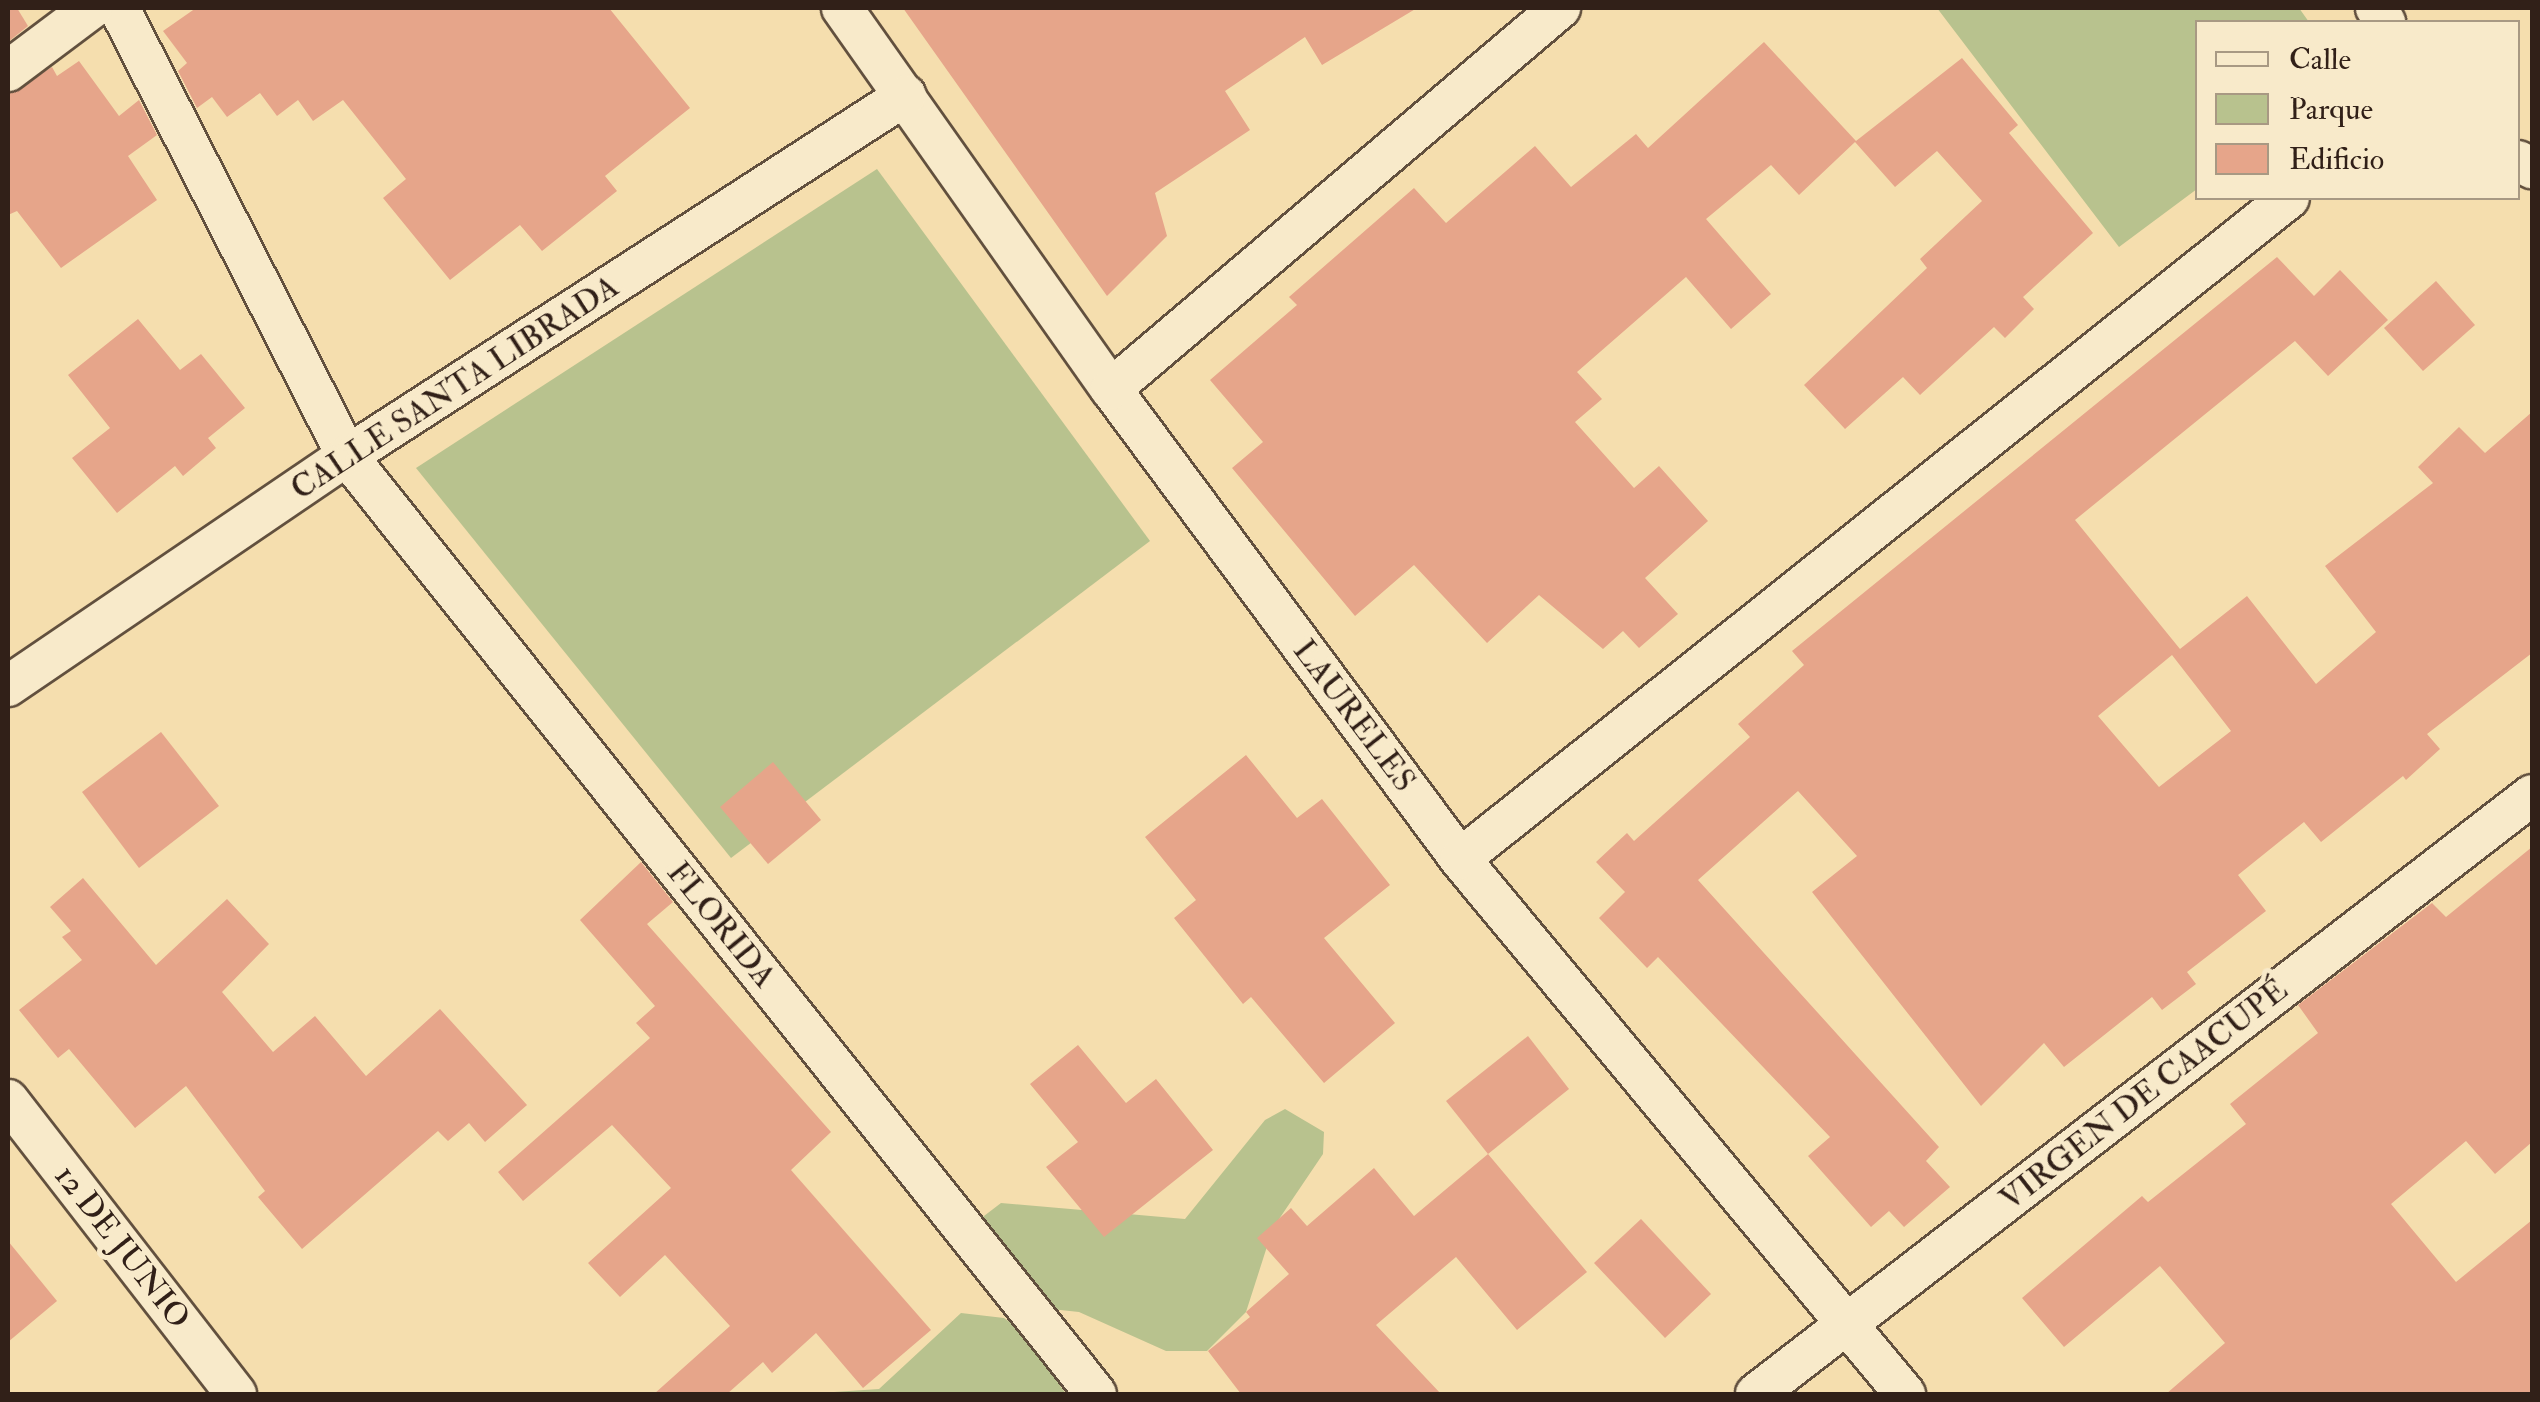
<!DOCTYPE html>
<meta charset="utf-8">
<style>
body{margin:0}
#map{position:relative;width:2540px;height:1402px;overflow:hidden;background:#f5deae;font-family:"IM FELL Double Pica",serif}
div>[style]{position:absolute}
.green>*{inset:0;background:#b8c28e}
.building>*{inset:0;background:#e6a58a}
.roads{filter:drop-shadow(2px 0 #62503e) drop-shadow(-2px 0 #62503e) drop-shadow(0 2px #62503e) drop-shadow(0 -2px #62503e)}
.minor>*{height:40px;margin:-20px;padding:0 20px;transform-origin:20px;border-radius:20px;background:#f8eaca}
span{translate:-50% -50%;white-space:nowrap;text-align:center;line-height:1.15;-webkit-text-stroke:10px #f8eaca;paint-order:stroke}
.street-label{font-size:32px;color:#312018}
.frame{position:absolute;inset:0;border:10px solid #312018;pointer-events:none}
.legend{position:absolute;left:2195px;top:20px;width:325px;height:180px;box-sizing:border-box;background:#f8eaca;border:2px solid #a89983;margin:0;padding:12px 18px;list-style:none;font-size:30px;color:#312018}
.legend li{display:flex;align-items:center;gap:20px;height:50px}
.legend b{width:50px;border:2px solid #a89983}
</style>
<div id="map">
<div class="green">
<i style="clip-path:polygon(1937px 8px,2299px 8px,2309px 22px,2198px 22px,2197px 189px,2119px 247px)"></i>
<i style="clip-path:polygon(877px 169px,1150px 541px,731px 858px,416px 468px)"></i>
<i style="clip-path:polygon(1285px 1109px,1324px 1132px,1323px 1154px,1273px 1228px,1246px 1312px,1207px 1351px,1166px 1351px,1079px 1312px,1003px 1304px,967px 1229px,1001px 1203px,1185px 1219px,1265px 1120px)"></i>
<i style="clip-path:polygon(961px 1313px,1004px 1318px,1021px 1330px,1066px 1394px,804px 1394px,879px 1389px)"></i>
</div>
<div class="building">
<i style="clip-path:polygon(8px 8px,17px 8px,28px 26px,8px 42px)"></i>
<i style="clip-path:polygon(196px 8px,609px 8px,690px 108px,605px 176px,617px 191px,542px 251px,520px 225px,450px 280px,383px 198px,406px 179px,343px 100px,313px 121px,298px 100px,277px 116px,260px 93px,227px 117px,212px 97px,197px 108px,178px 71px,187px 63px,163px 31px)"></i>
<i style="clip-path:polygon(903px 8px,1417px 8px,1322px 65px,1305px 37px,1225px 91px,1250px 130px,1155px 193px,1167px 236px,1107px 296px)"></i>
<i style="clip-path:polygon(1764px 42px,1856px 141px,1962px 58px,2018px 125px,2009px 133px,2093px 233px,2023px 297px,2034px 309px,2005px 338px,1994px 327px,1920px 395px,1903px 377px,1845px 429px,1804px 385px,1927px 268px,1920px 259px,1982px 201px,1937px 151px,1895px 187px,1855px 142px,1799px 195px,1771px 165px,1706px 219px,1771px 294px,1731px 329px,1686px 277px,1577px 372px,1602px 399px,1575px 422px,1634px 488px,1659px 466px,1708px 521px,1645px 578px,1678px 614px,1639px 648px,1623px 631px,1603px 649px,1539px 595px,1487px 643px,1414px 565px,1355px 616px,1232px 468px,1263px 442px,1210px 380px,1297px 305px,1289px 297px,1414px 188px,1446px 223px,1535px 146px,1571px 187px,1636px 134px,1648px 148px)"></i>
<i style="clip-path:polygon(79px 61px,119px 116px,139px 100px,157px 135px,128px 156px,157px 200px,61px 268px,17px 211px,8px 215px,8px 94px,52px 67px,57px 76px)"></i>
<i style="clip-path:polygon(evenodd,2277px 257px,2314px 296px,2340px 270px,2388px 320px,2328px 376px,2295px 341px,2075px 520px,2180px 649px,2247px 596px,2316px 684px,2376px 632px,2325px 566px,2433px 483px,2418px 467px,2459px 427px,2485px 453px,2532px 412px,2532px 653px,2427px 734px,2440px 749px,2406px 780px,2403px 776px,2321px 842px,2304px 822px,2238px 875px,2266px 911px,2187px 972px,2196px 984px,2162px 1010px,2152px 997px,2064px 1067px,2044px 1043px,1981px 1106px,1812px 892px,1857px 856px,1798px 791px,1698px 880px,1939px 1147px,1926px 1161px,1950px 1187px,1904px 1227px,1889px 1211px,1871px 1227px,1808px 1156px,1830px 1137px,1658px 957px,1647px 968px,1599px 918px,1625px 892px,1596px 862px,1627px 833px,1634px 841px,1750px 737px,1738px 724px,1804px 665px,1792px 651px,2277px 257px,2172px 655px,2231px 731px,2159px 787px,2098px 716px,2172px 655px)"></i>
<i style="clip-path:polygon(2436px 281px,2475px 325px,2423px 371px,2384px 328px)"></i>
<i style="clip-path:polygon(138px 319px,180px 370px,201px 354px,245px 408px,208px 438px,216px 448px,183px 476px,175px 466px,117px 513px,72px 458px,110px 428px,68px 375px)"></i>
<i style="clip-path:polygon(161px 732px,219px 806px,139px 868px,82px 792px)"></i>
<i style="clip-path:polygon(1246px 755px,1297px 818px,1322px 799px,1390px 885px,1324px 938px,1395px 1023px,1324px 1083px,1251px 997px,1243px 1004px,1174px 918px,1196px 900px,1145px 837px)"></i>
<i style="clip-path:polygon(773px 762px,821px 820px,768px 864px,720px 807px)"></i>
<i style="clip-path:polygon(2532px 847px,2532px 1142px,2495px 1174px,2466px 1141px,2391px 1204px,2456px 1282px,2532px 1220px,2532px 1394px,2166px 1394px,2225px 1343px,2160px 1266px,2064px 1347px,2022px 1298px,2142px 1196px,2148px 1202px,2246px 1124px,2230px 1104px,2318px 1033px,2298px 1005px,2432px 903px,2446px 917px)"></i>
<i style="clip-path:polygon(641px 862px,673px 902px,647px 924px,831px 1132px,791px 1170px,931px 1330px,863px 1388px,816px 1333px,772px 1373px,763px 1362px,727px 1394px,654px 1394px,730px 1326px,665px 1255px,620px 1297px,588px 1263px,671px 1188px,612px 1125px,523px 1201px,498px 1172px,650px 1038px,636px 1023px,655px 1006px,580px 920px)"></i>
<i style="clip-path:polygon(83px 878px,156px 965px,227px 899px,269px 944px,222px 992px,273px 1052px,315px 1016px,366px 1076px,440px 1009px,527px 1105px,485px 1142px,469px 1123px,448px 1141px,438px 1131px,302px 1249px,258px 1197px,265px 1191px,186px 1086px,135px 1128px,69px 1049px,58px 1058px,19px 1010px,82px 960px,62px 937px,71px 931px,50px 907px)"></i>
<i style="clip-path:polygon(1528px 1036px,1569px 1089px,1488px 1154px,1446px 1101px)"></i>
<i style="clip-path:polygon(1078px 1045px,1126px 1103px,1156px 1079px,1213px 1150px,1104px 1237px,1046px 1167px,1078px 1142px,1030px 1084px)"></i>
<i style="clip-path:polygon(1488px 1154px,1587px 1272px,1517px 1330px,1456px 1257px,1376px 1325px,1441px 1394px,1241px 1394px,1208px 1351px,1250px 1317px,1246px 1312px,1289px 1274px,1257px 1238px,1291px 1208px,1307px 1226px,1374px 1168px,1414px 1216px)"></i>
<i style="clip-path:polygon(1641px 1219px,1711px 1294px,1665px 1338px,1594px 1263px)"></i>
<i style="clip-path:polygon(8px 1241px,57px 1301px,8px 1342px)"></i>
</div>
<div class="roads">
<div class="minor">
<i style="left:119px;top:8px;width:503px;rotate:63.03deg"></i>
<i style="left:347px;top:456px;width:1200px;rotate:51.39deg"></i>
<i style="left:842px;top:8px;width:466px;rotate:54.8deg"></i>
<i style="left:1111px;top:389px;width:585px;rotate:53.4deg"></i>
<i style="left:1460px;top:859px;width:696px;rotate:50.25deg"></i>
<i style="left:2376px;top:8px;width:17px;rotate:57deg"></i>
<i style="left:8px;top:71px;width:105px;rotate:-36.9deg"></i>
<i style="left:2518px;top:161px;width:16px;rotate:27deg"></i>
<i style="left:1111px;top:389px;width:589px;rotate:-40.32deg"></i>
<i style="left:8px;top:686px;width:410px;rotate:-34.2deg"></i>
<i style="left:347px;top:456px;width:665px;rotate:-32.85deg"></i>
<i style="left:1460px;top:859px;width:1060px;rotate:-38.57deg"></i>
<i style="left:8px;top:1100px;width:372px;rotate:52.2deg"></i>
<i style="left:1756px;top:1394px;width:980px;rotate:-37.66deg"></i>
</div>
</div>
<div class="street-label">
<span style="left:455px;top:388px;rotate:-33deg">CALLE SANTA LIBRADA</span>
<span style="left:1354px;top:716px;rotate:53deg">LAURELES</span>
<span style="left:721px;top:925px;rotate:51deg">FLORIDA</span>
<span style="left:2144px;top:1095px;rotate:-38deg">VIRGEN DE CAACUPÉ</span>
<span style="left:122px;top:1247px;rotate:52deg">12 DE JUNIO</span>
</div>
<div class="frame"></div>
<ul class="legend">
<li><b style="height:12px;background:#f8eaca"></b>Calle</li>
<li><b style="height:28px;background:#b8c28e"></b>Parque</li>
<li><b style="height:28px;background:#e6a58a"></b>Edificio</li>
</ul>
</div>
